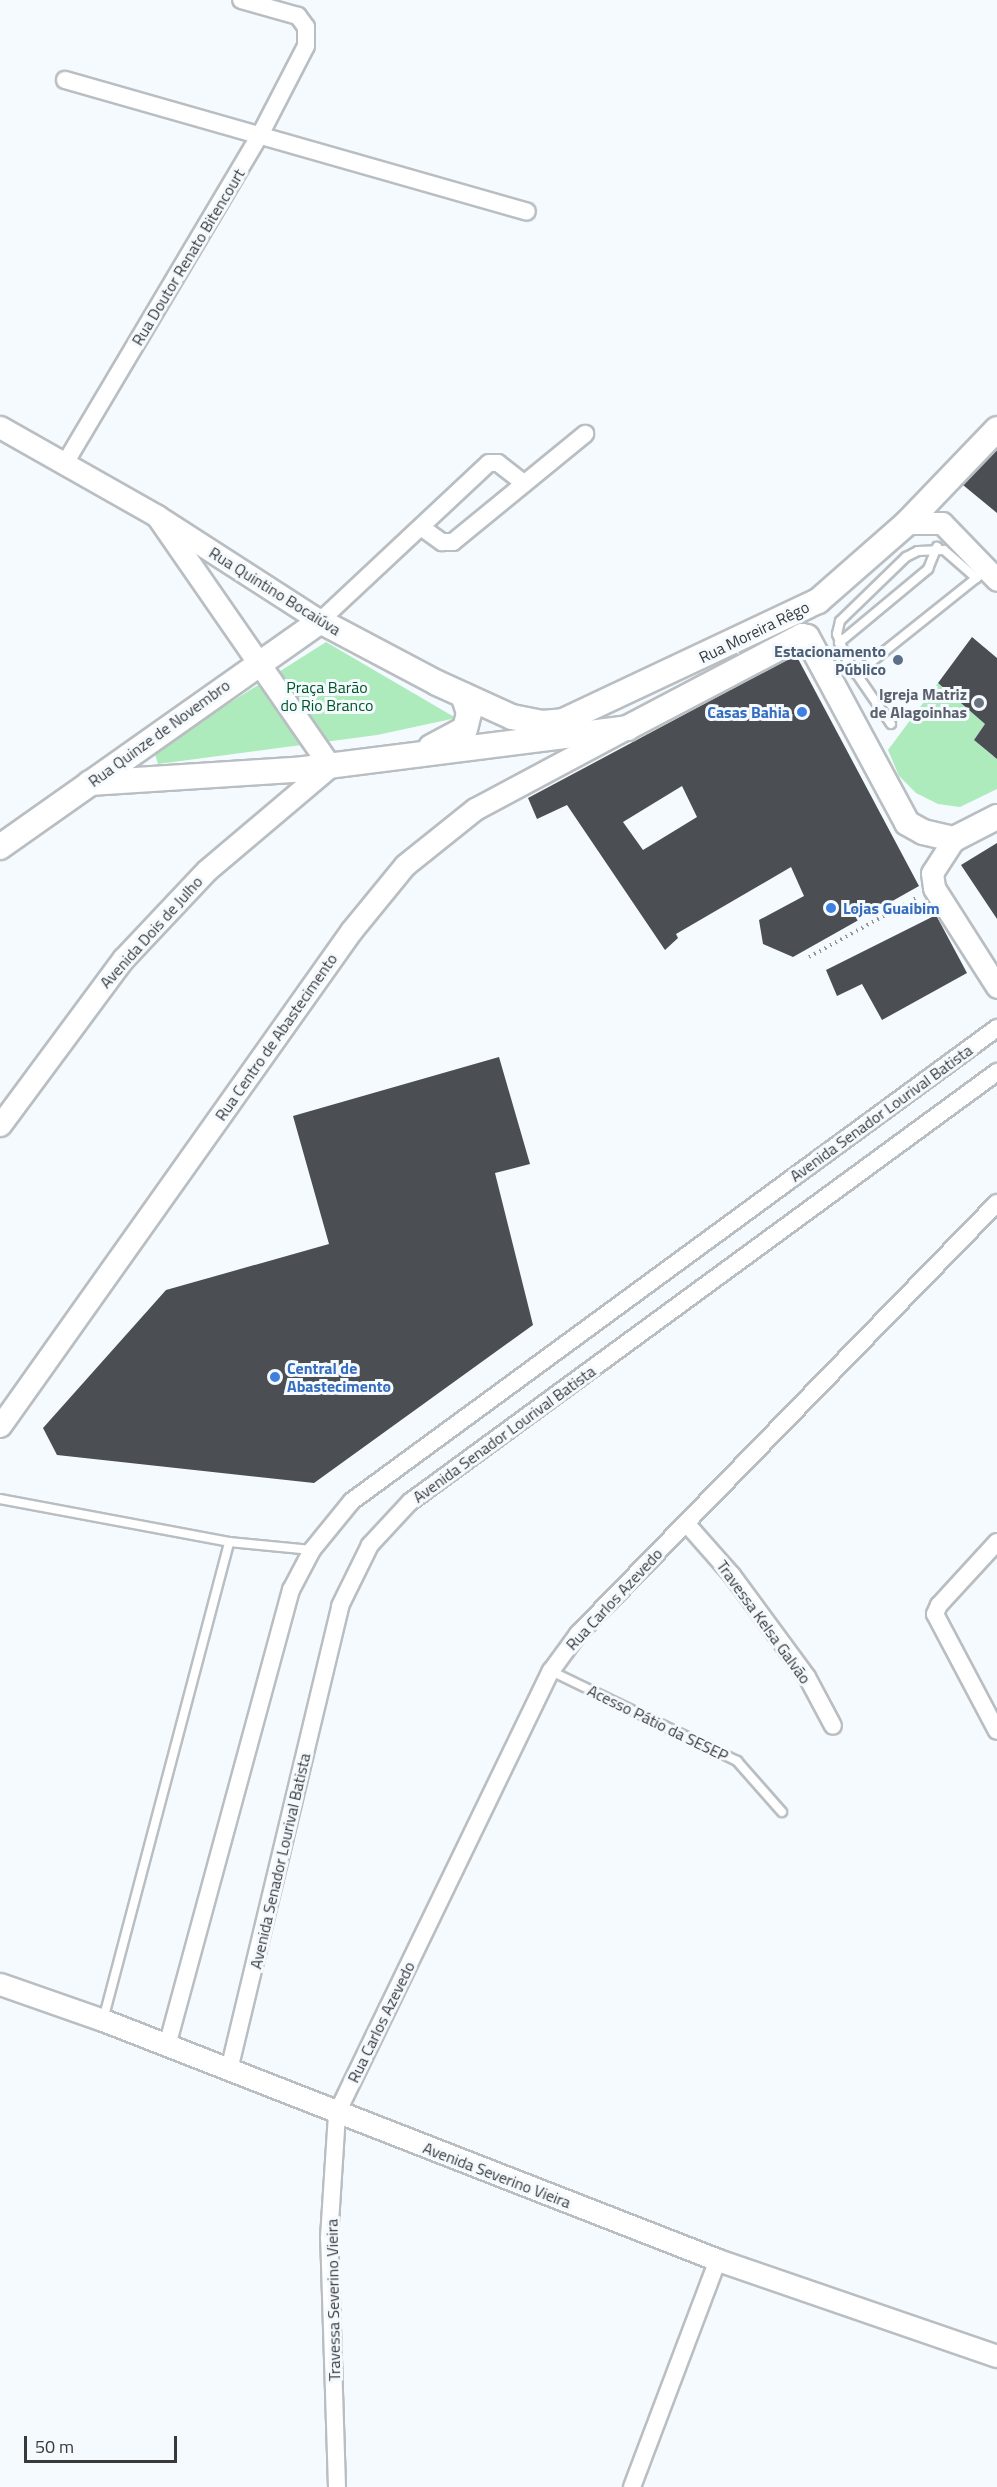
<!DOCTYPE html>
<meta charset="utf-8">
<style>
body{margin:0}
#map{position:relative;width:997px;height:2487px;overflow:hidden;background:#f5fafe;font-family:"Titillium Web",sans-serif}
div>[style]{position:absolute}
.green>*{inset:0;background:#adeabc}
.building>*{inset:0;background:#4b4f53}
.path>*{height:4px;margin-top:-2px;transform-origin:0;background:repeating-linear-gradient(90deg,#929699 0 1.5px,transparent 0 6px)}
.roads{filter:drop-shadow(2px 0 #b9bec2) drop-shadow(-2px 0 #b9bec2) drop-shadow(0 2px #b9bec2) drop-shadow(0 -2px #b9bec2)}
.service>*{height:8px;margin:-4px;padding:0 4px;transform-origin:4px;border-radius:4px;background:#fff}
.minor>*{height:16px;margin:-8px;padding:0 8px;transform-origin:8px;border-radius:8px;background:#fff}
.tertiary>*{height:21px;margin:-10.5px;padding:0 10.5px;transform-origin:10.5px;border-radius:10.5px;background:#fff}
.secondary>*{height:24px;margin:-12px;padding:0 12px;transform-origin:12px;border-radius:12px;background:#fff}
.dots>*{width:16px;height:16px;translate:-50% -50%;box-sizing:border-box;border:3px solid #f5fafe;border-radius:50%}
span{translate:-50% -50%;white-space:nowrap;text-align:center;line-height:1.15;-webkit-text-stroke:6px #f5fafe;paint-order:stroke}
.street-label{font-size:16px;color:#37393b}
.service-label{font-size:16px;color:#4e5e75;font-weight:700}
.right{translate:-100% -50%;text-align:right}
.park-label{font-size:16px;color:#005527}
.worship-label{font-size:16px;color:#5b616d;font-weight:700}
.shop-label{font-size:16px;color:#366cbe;font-weight:700}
.left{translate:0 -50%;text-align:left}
.scale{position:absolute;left:24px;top:2436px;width:153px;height:27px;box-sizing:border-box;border:3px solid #37393b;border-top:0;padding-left:8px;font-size:18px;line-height:21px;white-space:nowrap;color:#37393b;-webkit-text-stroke:4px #f5fafe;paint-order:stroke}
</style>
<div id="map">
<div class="green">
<i style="clip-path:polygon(326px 642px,456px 718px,377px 735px,158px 764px,154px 751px)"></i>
<i style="clip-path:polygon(938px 683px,985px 724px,974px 740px,993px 756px,997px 751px,997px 789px,960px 807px,938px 804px,916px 793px,899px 776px,888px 750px)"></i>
</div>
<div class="building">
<i style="clip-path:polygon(997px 450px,997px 513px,963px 485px)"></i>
<i style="clip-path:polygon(972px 637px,997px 658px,997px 759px,974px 740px,985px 724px,938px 683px)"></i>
<i style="clip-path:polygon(evenodd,796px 655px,919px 886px,793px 957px,763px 944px,759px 920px,804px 896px,791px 867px,676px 934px,678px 938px,665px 950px,567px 805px,537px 819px,528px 798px,796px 655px,682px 786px,697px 817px,643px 850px,623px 822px,682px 786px)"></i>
<i style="clip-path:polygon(997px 843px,997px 919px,961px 865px)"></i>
<i style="clip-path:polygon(936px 915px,967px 973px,882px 1020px,862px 984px,837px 996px,826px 970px)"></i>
<i style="clip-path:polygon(499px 1057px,530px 1164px,495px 1173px,533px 1325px,314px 1483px,57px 1455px,43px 1428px,166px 1290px,329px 1244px,293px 1116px)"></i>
</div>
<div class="path">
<i style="left:809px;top:957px;width:124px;rotate:-28.8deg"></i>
</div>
<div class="roads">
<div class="service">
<i style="left:839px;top:643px;width:116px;rotate:-39.7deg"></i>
<i style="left:928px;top:569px;width:24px;rotate:-68deg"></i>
<i style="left:856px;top:674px;width:159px;rotate:-38.6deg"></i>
<i style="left:891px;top:724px;width:78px;rotate:-124.5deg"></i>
<i style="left:847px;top:660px;width:28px;rotate:-111deg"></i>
<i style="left:837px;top:634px;width:13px;rotate:-77deg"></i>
<i style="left:840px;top:621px;width:92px;rotate:-44.1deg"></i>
<i style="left:906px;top:557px;width:13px;rotate:-27deg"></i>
<i style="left:918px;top:551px;width:26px;rotate:-2deg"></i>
<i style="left:944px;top:550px;width:43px;rotate:41.2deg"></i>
<i style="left:0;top:1499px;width:233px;rotate:10.6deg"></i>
<i style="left:229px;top:1542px;width:83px;rotate:5.5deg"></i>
<i style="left:551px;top:1671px;width:207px;rotate:25.8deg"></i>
<i style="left:737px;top:1761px;width:68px;rotate:48.6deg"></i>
<i style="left:103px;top:2020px;width:494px;rotate:-75.2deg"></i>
</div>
<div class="minor">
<i style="left:65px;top:80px;width:480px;rotate:15.9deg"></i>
<i style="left:64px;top:465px;width:382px;rotate:-59.3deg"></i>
<i style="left:259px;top:137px;width:102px;rotate:-62.7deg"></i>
<i style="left:306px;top:46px;width:19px;rotate:-90deg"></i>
<i style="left:306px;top:27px;width:14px;rotate:-126deg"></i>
<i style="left:298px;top:16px;width:59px;rotate:-164.3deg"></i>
<i style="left:421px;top:527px;width:26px;rotate:36deg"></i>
<i style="left:442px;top:542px;width:11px"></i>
<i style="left:453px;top:542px;width:171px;rotate:-39.3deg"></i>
<i style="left:320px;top:621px;width:231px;rotate:-43.1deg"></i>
<i style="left:489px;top:463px;width:9px"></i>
<i style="left:498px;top:463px;width:33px;rotate:38deg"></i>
<i style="left:686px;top:1523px;width:69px;rotate:48.5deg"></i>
<i style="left:732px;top:1575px;width:127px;rotate:53.7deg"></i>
<i style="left:807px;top:1677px;width:55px;rotate:62deg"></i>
<i style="left:997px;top:1542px;width:86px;rotate:132.6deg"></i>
<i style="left:939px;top:1605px;width:10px;rotate:114deg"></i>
<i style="left:935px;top:1614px;width:132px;rotate:62.1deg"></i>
<i style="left:167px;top:2046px;width:473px;rotate:-74.8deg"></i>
<i style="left:291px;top:1590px;width:45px;rotate:-62.3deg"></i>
<i style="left:312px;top:1550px;width:63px;rotate:-50.8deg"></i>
<i style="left:352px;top:1501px;width:800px;rotate:-36.25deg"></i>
<i style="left:229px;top:2070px;width:477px;rotate:-76.5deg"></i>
<i style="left:340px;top:1606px;width:68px;rotate:-63.8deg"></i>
<i style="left:370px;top:1545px;width:59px;rotate:-47.1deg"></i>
<i style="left:410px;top:1502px;width:728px;rotate:-36.22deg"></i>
<i style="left:337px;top:2487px;width:249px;rotate:-91.8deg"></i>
<i style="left:329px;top:2238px;width:125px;rotate:-86.3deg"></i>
<i style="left:337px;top:2113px;width:491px;rotate:-64.2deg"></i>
<i style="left:551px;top:1671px;width:46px;rotate:-53.9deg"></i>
<i style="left:578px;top:1634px;width:601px;rotate:-45.81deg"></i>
<i style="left:632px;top:2487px;width:243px;rotate:-69.3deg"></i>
</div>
<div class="tertiary">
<i style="left:0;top:427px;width:180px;rotate:29.5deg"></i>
<i style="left:157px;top:516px;width:194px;rotate:32.8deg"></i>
<i style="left:907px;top:523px;width:35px"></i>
<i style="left:942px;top:523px;width:79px;rotate:46deg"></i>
<i style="left:954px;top:839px;width:40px;rotate:122.9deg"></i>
<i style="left:932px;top:873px;width:15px;rotate:82deg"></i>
<i style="left:934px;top:888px;width:117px;rotate:57.5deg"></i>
<i style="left:0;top:1125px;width:207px;rotate:-53.5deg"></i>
<i style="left:123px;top:959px;width:122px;rotate:-46.7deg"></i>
<i style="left:207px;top:870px;width:161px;rotate:-40.2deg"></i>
<i style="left:330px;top:766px;width:304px;rotate:-124.7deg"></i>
<i style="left:0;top:1426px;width:607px;rotate:-54.66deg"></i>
<i style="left:351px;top:931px;width:85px;rotate:-50.7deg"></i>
<i style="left:405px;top:865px;width:90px;rotate:-38.7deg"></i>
<i style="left:475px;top:809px;width:166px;rotate:-28.1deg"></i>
<i style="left:0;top:1984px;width:109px;rotate:19.3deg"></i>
<i style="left:103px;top:2020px;width:660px;rotate:21.32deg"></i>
<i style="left:718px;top:2260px;width:295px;rotate:19deg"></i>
</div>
<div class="secondary">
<i style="left:807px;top:637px;width:211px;rotate:61.7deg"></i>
<i style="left:907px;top:823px;width:18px;rotate:29deg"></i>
<i style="left:923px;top:832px;width:32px;rotate:13deg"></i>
<i style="left:954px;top:839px;width:48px;rotate:-27.1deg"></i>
<i style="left:431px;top:747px;width:38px;rotate:-28deg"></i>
<i style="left:465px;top:729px;width:16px;rotate:-76deg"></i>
<i style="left:469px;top:713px;width:19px;rotate:-108deg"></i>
<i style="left:90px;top:783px;width:214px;rotate:-3.7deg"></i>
<i style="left:304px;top:769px;width:326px;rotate:-7.2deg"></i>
<i style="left:627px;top:728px;width:198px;rotate:-27.7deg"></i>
<i style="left:802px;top:636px;width:5px;rotate:11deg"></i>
<i style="left:0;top:847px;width:392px;rotate:-35.2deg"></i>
<i style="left:320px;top:621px;width:132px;rotate:27.9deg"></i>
<i style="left:437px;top:683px;width:82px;rotate:24.4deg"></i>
<i style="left:512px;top:717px;width:31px;rotate:11deg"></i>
<i style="left:542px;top:723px;width:21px;rotate:-5deg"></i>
<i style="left:563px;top:721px;width:282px;rotate:-25.2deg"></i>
<i style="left:818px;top:601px;width:118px;rotate:-41.2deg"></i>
<i style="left:907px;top:523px;width:130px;rotate:-46.2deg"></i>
</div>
</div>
<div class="dots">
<i style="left:898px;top:660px;background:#5c6f8a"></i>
<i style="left:979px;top:703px;background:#6b7280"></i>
<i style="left:802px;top:712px;background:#3f7fe0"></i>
<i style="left:831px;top:908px;background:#3f7fe0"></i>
<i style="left:275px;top:1377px;background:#3f7fe0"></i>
</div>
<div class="street-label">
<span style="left:188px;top:257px;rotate:-59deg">Rua Doutor Renato Bitencourt</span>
<span style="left:275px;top:591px;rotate:32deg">Rua Quintino Bocaiúva</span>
<span style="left:754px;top:632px;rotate:-26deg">Rua Moreira Rêgo</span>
<span style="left:159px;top:733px;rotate:-36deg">Rua Quinze de Novembro</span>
<span style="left:151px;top:932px;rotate:-48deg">Avenida Dois de Julho</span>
<span style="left:276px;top:1037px;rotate:-55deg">Rua Centro de Abastecimento</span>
<span style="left:881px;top:1113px;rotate:-36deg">Avenida Senador Lourival Batista</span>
<span style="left:504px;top:1434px;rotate:-36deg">Avenida Senador Lourival Batista</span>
<span style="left:614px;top:1599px;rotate:-47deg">Rua Carlos Azevedo</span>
<span style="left:764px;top:1622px;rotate:54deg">Travessa Kelsa Galvão</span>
<span style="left:658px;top:1723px;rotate:26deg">Acesso Pátio da SESEP</span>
<span style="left:280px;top:1861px;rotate:-77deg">Avenida Senador Lourival Batista</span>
<span style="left:381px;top:2022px;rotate:-64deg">Rua Carlos Azevedo</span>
<span style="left:497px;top:2175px;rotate:21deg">Avenida Severino Vieira</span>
<span style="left:333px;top:2300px;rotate:-91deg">Travessa Severino Vieira</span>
</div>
<div class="service-label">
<span class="right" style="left:886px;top:660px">Estacionamento<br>Público</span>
</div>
<div class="park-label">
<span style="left:327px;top:696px">Praça Barão<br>do Rio Branco</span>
</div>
<div class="worship-label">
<span class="right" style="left:967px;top:703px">Igreja Matriz<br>de Alagoinhas</span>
</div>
<div class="shop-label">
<span class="right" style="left:790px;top:712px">Casas Bahia</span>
<span class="left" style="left:843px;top:908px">Lojas Guaibim</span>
<span class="left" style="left:287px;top:1377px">Central de<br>Abastecimento</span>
</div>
<div class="scale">50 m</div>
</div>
